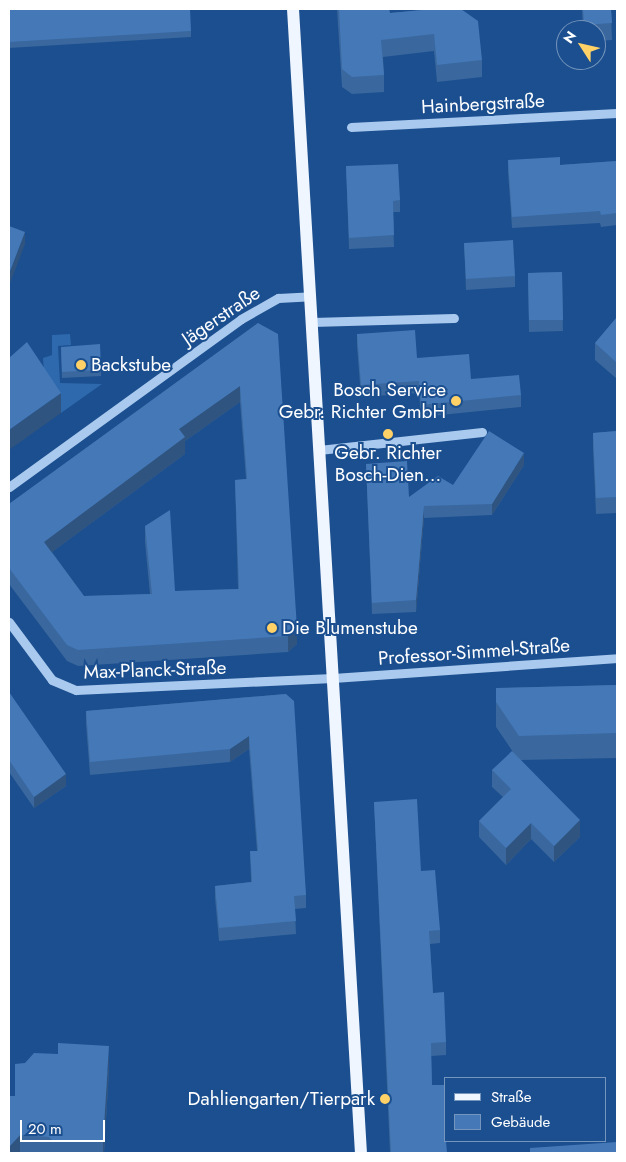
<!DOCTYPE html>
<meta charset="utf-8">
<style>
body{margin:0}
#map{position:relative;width:626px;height:1162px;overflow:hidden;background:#1b4f8f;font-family:Jost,sans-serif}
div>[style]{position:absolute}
.green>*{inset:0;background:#2e69ad}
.minor>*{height:9px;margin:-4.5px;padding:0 4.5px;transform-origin:4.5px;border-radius:4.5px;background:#a9c9ee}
.major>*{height:12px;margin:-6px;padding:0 6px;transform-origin:6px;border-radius:6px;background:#f0f6ff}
.wall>*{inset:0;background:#3a679d}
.shaded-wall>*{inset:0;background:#305480}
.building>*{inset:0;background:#4478b7}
.dots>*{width:14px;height:14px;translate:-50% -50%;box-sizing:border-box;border:2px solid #1b4f8f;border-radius:50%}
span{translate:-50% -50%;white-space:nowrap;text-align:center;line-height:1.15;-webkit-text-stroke:4px #1b4f8f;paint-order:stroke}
.street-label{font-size:19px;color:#fff}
.poi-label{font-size:19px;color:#fff}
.left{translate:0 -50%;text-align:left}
.right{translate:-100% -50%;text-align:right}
.frame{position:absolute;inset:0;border:10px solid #fff;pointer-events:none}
.legend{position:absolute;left:444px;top:1077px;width:162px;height:65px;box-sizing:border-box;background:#1b4f8f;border:1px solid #7695bc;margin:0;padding:6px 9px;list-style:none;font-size:15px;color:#fff}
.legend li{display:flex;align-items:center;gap:10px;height:25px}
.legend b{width:25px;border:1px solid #7695bc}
.north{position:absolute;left:556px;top:20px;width:50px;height:50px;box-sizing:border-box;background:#1b4f8f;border:1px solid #7695bc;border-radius:50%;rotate:305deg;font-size:14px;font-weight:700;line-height:20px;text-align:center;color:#fff}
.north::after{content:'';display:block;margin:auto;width:18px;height:22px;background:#ffd166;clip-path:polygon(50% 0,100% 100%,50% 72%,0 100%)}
.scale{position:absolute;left:20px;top:1120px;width:85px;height:22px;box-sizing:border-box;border:2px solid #fff;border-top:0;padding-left:6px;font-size:15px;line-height:18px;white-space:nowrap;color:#fff;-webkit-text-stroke:4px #1b4f8f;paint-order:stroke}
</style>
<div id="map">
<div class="green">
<i style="clip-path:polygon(70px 334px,71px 345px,58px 346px,60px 383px,102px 384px,61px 413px,45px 388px,43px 358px,52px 355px,52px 335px)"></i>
</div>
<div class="minor">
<i style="left:351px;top:127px;width:266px;rotate:-3deg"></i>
<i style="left:312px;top:322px;width:142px;rotate:-1.6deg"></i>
<i style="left:319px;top:450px;width:164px;rotate:-6.3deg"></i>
<i style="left:9px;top:487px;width:286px;rotate:-35.9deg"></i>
<i style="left:241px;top:319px;width:43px;rotate:-29.6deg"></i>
<i style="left:278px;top:298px;width:33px;rotate:-3deg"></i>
<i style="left:9px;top:622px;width:72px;rotate:53.4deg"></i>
<i style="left:52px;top:680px;width:26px;rotate:23deg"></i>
<i style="left:76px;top:690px;width:257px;rotate:-2.7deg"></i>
<i style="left:333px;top:678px;width:285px;rotate:-4deg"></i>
</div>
<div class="major">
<i style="left:293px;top:9px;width:1146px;rotate:86.6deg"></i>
</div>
<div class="wall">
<i style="clip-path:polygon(9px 9px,191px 31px,191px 37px,9px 48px)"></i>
<i style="clip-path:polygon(337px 9px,389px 9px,390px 13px,434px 9px,482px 60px,482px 77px,437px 82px,434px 51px,383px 57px,384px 75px,384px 92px,352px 94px,342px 87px)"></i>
<i style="clip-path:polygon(582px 9px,611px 9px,612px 40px,596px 41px,596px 30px,583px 30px)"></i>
<i style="clip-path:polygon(508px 160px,560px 165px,617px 161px,617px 225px,601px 227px,600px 223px,512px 228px,508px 172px)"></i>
<i style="clip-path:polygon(346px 166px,400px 200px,400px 212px,393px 212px,394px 247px,349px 249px)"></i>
<i style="clip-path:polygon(464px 243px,515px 276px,515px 287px,466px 290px)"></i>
<i style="clip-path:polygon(562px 272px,563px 331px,529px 332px,528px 273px)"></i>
<i style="clip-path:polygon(617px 317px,617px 379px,595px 360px,595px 343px)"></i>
<i style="clip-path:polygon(evenodd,258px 323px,297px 644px,288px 652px,78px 666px,67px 661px,9px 584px,9px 504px,258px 323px,240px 402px,246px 479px,235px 480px,238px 589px,175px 591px,145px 526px,145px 542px,150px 594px,84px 596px,52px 552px,185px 454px,185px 441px,240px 402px)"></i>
<i style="clip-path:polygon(357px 334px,471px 379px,521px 395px,521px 407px,421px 417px,419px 393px,361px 397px,357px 346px)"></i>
<i style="clip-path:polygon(61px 347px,101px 370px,101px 376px,62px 378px)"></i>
<i style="clip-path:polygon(617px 431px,617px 513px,596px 514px,593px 449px,593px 433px)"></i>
<i style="clip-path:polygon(366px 464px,409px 497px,524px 465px,492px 515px,424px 518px,416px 612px,372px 614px)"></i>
<i style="clip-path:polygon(617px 685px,617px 758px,521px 760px,580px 837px,554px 862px,531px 839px,506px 865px,479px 837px,479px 821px,503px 797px,492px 787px,492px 770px,513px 752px,496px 727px,496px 688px)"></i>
<i style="clip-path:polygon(9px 692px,66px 786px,34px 808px,9px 772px)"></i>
<i style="clip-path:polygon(286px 694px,306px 895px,306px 908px,295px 909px,296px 934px,219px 941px,215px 898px,215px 886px,251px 882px,250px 851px,257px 851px,249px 749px,230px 762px,90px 775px,86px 724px,86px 711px)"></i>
<i style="clip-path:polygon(374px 802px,421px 871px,440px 930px,440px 943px,430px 944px,433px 993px,446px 1042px,446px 1055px,431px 1056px,432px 1085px,447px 1153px,390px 1153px)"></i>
<i style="clip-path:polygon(109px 1070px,104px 1153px,9px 1153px,15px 1096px)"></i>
</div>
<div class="shaded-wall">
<i style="clip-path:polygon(25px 232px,25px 244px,9px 286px,9px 274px)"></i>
<i style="clip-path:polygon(240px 386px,240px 402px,185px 441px,185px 454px,44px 558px,44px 542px,179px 429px)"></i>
<i style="clip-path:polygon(61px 393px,61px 413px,9px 450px,9px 430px)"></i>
<i style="clip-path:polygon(524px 453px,524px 465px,492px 515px,492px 504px)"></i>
<i style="clip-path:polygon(424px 506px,424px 518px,416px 612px,416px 600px)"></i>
<i style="clip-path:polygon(297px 628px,297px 644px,288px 652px,288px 636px)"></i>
<i style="clip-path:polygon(249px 736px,249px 749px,230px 762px,230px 749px)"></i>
<i style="clip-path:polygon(66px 774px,66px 786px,34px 808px,34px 797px)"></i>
<i style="clip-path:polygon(580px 820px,580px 837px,554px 862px,554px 846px)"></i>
<i style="clip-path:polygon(531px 823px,531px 839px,506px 865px,506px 848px)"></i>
<i style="clip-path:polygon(109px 1046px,109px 1070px,104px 1153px,103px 1153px,103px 1141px)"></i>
<i style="clip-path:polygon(20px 1135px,20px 1153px,9px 1153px,9px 1147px)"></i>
</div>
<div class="building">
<i style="clip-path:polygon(9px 9px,190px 9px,191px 31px,9px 42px)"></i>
<i style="clip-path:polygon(339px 9px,389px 9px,390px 13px,434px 9px,461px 9px,478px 21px,482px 60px,437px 65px,434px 34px,381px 40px,384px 75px,352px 77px,342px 69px)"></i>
<i style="clip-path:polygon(583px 9px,611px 9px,612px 23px,584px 25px)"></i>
<i style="clip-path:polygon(560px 157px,560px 165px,617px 161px,617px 213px,601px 215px,600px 211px,512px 217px,508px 160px)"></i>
<i style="clip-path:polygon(398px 164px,400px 200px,393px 201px,394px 235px,349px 238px,346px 166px)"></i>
<i style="clip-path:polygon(9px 226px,25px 232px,9px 274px)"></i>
<i style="clip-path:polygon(513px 240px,515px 276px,466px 279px,464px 243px)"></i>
<i style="clip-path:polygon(562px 272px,563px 320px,529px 320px,528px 273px)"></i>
<i style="clip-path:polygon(617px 317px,617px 363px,595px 343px)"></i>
<i style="clip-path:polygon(evenodd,258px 323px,278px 334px,297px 628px,288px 636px,78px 650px,67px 645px,9px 568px,9px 504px,258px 323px,240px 386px,247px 479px,235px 480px,239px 589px,175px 591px,170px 510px,145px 526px,152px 594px,84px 596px,44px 542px,185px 437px,179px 429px,240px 386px)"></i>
<i style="clip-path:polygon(415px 330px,417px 358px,469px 354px,471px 379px,519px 375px,521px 395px,421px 405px,419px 381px,361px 385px,357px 334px)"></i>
<i style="clip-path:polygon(27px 342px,61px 393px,9px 430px,9px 358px)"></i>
<i style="clip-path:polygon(100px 344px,101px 370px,62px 372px,61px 347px)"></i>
<i style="clip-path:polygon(489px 431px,524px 453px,492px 504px,424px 506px,416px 600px,372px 603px,366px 464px,407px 461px,409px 497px,438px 476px,453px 485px)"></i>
<i style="clip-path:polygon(617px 431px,617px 497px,596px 498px,593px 433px)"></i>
<i style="clip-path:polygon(617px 685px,617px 733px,519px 736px,496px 702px,496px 688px)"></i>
<i style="clip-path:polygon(9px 692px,66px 774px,34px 797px,9px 760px)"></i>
<i style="clip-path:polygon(286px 694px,294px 701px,306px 895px,294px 896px,296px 921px,219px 928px,215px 886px,252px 882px,250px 851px,258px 851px,249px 736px,230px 749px,90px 762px,86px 711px)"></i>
<i style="clip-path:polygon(512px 751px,580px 820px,554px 846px,531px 823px,506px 848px,479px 821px,511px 789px,492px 770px)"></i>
<i style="clip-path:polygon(417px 799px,421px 871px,435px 870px,440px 930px,429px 931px,433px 993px,444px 992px,446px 1042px,431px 1043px,432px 1085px,445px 1085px,445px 1141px,446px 1141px,447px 1153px,391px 1153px,374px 802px)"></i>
<i style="clip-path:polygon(58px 1043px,109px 1046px,103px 1141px,52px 1140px,49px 1137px,20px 1135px,9px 1147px,9px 1096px,15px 1096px,15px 1064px,25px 1063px,34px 1053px,58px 1054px)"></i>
<i style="clip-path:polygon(617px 1142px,617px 1153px,530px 1153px,530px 1148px)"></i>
</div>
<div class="dots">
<i style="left:81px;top:365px;background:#ffd166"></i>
<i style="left:456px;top:401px;background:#ffd166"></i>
<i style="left:388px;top:434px;background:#ffd166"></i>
<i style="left:272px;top:628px;background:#ffd166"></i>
<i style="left:385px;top:1099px;background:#ffd166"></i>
</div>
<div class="street-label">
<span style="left:483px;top:104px;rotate:-3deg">Hainbergstraße</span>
<span style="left:221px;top:316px;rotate:-34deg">Jägerstraße</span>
<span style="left:474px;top:652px;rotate:-4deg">Professor-Simmel-Straße</span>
<span style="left:155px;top:670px;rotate:-2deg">Max-Planck-Straße</span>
</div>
<div class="poi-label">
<span class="left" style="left:91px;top:365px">Backstube</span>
<span class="right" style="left:446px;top:401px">Bosch Service<br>Gebr. Richter GmbH</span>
<span style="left:388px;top:464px">Gebr. Richter<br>Bosch-Dien...</span>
<span class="left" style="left:282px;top:628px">Die Blumenstube</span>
<span class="right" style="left:375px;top:1099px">Dahliengarten/Tierpark</span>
</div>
<div class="frame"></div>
<ul class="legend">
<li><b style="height:6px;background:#f0f6ff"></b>Straße</li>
<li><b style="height:14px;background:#4478b7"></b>Gebäude</li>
</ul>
<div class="north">N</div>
<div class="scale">20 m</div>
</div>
